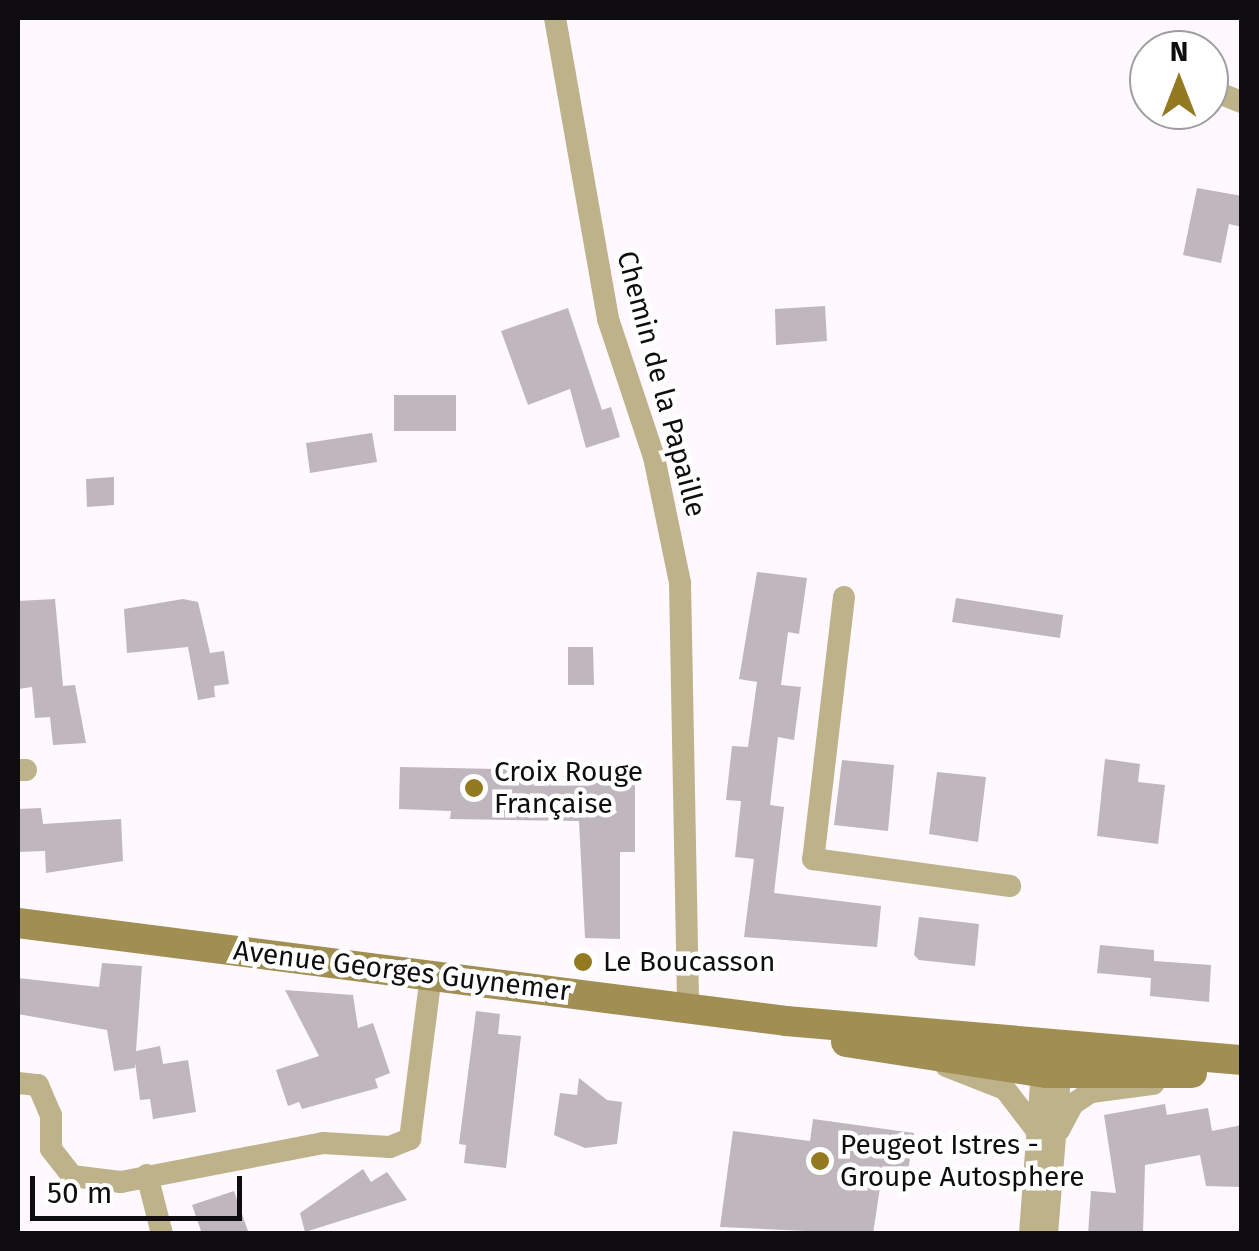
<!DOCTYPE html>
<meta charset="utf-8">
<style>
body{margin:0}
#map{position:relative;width:1259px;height:1251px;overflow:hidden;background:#fff8fe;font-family:"Fira Sans",sans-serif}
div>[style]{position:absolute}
.building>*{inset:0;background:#bfb6be}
.minor>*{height:22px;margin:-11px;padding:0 11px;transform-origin:11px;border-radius:11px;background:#beb28b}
.secondary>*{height:30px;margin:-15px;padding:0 15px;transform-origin:15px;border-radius:15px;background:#a18e52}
.dots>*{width:28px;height:28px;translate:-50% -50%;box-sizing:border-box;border:5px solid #fff;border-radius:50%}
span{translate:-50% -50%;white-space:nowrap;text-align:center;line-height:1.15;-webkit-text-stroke:9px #fff;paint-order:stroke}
.street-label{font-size:28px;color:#100d10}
.poi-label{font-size:28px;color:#100d10}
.left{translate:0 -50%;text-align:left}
.frame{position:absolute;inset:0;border:20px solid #100d10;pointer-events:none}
.north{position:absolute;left:1129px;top:30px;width:100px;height:100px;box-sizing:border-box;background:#fff;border:2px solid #9f9e9f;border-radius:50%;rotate:0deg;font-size:28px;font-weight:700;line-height:40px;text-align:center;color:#100d10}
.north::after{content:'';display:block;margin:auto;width:35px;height:45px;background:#937a21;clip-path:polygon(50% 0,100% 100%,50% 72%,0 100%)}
.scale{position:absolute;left:30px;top:1176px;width:212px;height:45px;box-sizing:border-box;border:5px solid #100d10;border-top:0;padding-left:12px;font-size:30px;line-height:35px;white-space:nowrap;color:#100d10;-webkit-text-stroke:8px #fff;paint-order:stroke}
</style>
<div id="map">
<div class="building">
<i style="clip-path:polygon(1197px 188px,1242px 196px,1242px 227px,1229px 224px,1221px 263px,1183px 255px)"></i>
<i style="clip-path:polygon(825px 306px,827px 341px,776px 345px,775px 309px)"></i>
<i style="clip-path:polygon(568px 308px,602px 410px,611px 407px,620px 437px,586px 448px,570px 389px,528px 405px,501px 331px)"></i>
<i style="clip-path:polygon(394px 395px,456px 395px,456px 431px,394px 431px)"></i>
<i style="clip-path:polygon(372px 433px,377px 462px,310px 473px,306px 443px)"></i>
<i style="clip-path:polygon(114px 477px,114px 505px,87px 507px,86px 479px)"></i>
<i style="clip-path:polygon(757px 572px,807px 578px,799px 634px,788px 632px,781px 685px,801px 687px,794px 740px,778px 737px,770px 805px,784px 807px,774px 893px,881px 906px,877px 947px,744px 937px,754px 859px,735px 857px,741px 801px,726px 800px,732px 746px,748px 747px,757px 682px,739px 679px)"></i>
<i style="clip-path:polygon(956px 598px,1063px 615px,1060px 638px,952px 622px)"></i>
<i style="clip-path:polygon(55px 599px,63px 686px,75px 685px,86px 743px,53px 745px,50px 717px,35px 718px,32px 687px,19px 689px,18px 601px)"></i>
<i style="clip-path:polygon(183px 599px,198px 602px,210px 653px,224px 651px,229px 684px,214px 686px,215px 697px,198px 700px,188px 647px,127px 653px,124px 609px)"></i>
<i style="clip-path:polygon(568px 647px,593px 647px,594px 685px,568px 685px)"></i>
<i style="clip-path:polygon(1105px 759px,1140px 764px,1138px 782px,1165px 785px,1158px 844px,1097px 836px)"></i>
<i style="clip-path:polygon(842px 760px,894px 765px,888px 831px,834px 825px)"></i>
<i style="clip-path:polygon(400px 767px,549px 770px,548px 781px,635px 781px,635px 852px,620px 852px,620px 939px,585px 938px,579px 821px,450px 819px,451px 811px,399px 809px)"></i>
<i style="clip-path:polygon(937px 772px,986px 777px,978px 842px,929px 834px)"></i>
<i style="clip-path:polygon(41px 808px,43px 824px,121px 819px,123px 861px,46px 873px,45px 851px,18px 852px,18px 809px)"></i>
<i style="clip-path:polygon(919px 917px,979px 924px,975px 966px,919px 960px,914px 955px)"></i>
<i style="clip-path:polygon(1100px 945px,1154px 950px,1154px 961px,1211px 965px,1209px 1002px,1150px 996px,1151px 978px,1097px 973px)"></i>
<i style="clip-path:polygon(102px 963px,142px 966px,136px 1051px,160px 1046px,163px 1064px,188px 1060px,196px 1112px,153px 1119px,150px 1099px,140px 1100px,135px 1062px,135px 1068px,114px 1071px,107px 1030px,18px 1014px,18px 978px,99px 987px)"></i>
<i style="clip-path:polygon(285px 990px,353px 995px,358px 1028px,373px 1023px,390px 1073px,375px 1079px,378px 1088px,302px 1109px,299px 1102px,288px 1106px,276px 1070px,319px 1056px)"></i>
<i style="clip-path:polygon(476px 1011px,500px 1014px,498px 1034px,521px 1036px,506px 1168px,464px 1163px,466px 1145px,459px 1144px)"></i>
<i style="clip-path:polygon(579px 1078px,607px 1100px,622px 1102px,617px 1144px,585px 1148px,554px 1135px,560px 1093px,577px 1095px)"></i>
<i style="clip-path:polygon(1165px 1104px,1167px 1115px,1208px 1108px,1212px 1131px,1242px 1125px,1242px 1187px,1206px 1186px,1200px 1155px,1145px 1165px,1143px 1234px,1088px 1234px,1091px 1191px,1116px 1193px,1104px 1115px)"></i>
<i style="clip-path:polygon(813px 1119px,914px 1133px,906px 1184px,881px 1181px,873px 1234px,720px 1227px,733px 1131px,810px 1141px)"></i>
<i style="clip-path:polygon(363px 1169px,371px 1182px,387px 1172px,407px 1200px,305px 1232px,300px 1213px)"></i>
<i style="clip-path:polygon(234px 1191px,249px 1234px,202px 1234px,192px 1205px)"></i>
</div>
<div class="minor">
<i style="left:555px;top:18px;width:306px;rotate:80deg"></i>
<i style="left:608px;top:319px;width:145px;rotate:71.6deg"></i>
<i style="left:654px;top:457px;width:129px;rotate:78.3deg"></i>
<i style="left:680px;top:583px;width:424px;rotate:88.9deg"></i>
<i style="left:1209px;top:89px;width:35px;rotate:22deg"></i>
<i style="left:844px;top:597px;width:264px;rotate:96.7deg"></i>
<i style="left:813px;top:859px;width:199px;rotate:7.8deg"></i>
<i style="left:18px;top:770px;width:8px"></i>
<i style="left:946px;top:1066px;width:63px;rotate:21.3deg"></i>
<i style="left:1005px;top:1089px;width:53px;rotate:52.7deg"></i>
<i style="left:18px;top:1083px;width:20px;rotate:6deg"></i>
<i style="left:38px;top:1085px;width:33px;rotate:67deg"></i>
<i style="left:51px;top:1115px;width:34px;rotate:90deg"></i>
<i style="left:51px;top:1149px;width:34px;rotate:52deg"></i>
<i style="left:72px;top:1176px;width:49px;rotate:7deg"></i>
<i style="left:121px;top:1182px;width:206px;rotate:-10.9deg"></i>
<i style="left:323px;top:1143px;width:67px;rotate:3.4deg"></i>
<i style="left:390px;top:1147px;width:22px;rotate:-22deg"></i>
<i style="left:410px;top:1139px;width:166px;rotate:-82.7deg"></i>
<i style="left:1059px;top:1130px;width:30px;rotate:-62deg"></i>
<i style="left:1073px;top:1104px;width:22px;rotate:-34deg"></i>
<i style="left:1091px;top:1092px;width:63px;rotate:-7.4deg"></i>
<i style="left:147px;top:1175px;width:61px;rotate:75.7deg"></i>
<i style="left:1030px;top:1234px;width:150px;rotate:-85.8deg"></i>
<i style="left:1041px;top:1084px;width:23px;rotate:-67deg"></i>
<i style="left:1047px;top:1234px;width:145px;rotate:-85.3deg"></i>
<i style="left:1059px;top:1089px;width:30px;rotate:-104deg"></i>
</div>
<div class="secondary">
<i style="left:18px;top:923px;width:774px;rotate:7.27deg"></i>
<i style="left:786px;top:1021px;width:458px;rotate:4.9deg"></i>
<i style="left:846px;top:1042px;width:202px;rotate:8.8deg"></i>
<i style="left:1046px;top:1073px;width:146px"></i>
</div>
<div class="dots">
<i style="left:474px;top:788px;background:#937a21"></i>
<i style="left:583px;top:962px;background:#937a21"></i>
<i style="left:820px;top:1161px;background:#937a21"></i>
</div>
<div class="street-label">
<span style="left:661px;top:384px;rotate:75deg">Chemin de la Papaille</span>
<span style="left:402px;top:971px;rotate:7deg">Avenue Georges Guynemer</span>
</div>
<div class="poi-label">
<span class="left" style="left:494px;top:788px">Croix Rouge<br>Française</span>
<span class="left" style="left:603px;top:962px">Le Boucasson</span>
<span class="left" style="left:840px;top:1161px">Peugeot Istres -<br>Groupe Autosphere</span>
</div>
<div class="frame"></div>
<div class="north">N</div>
<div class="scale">50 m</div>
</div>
